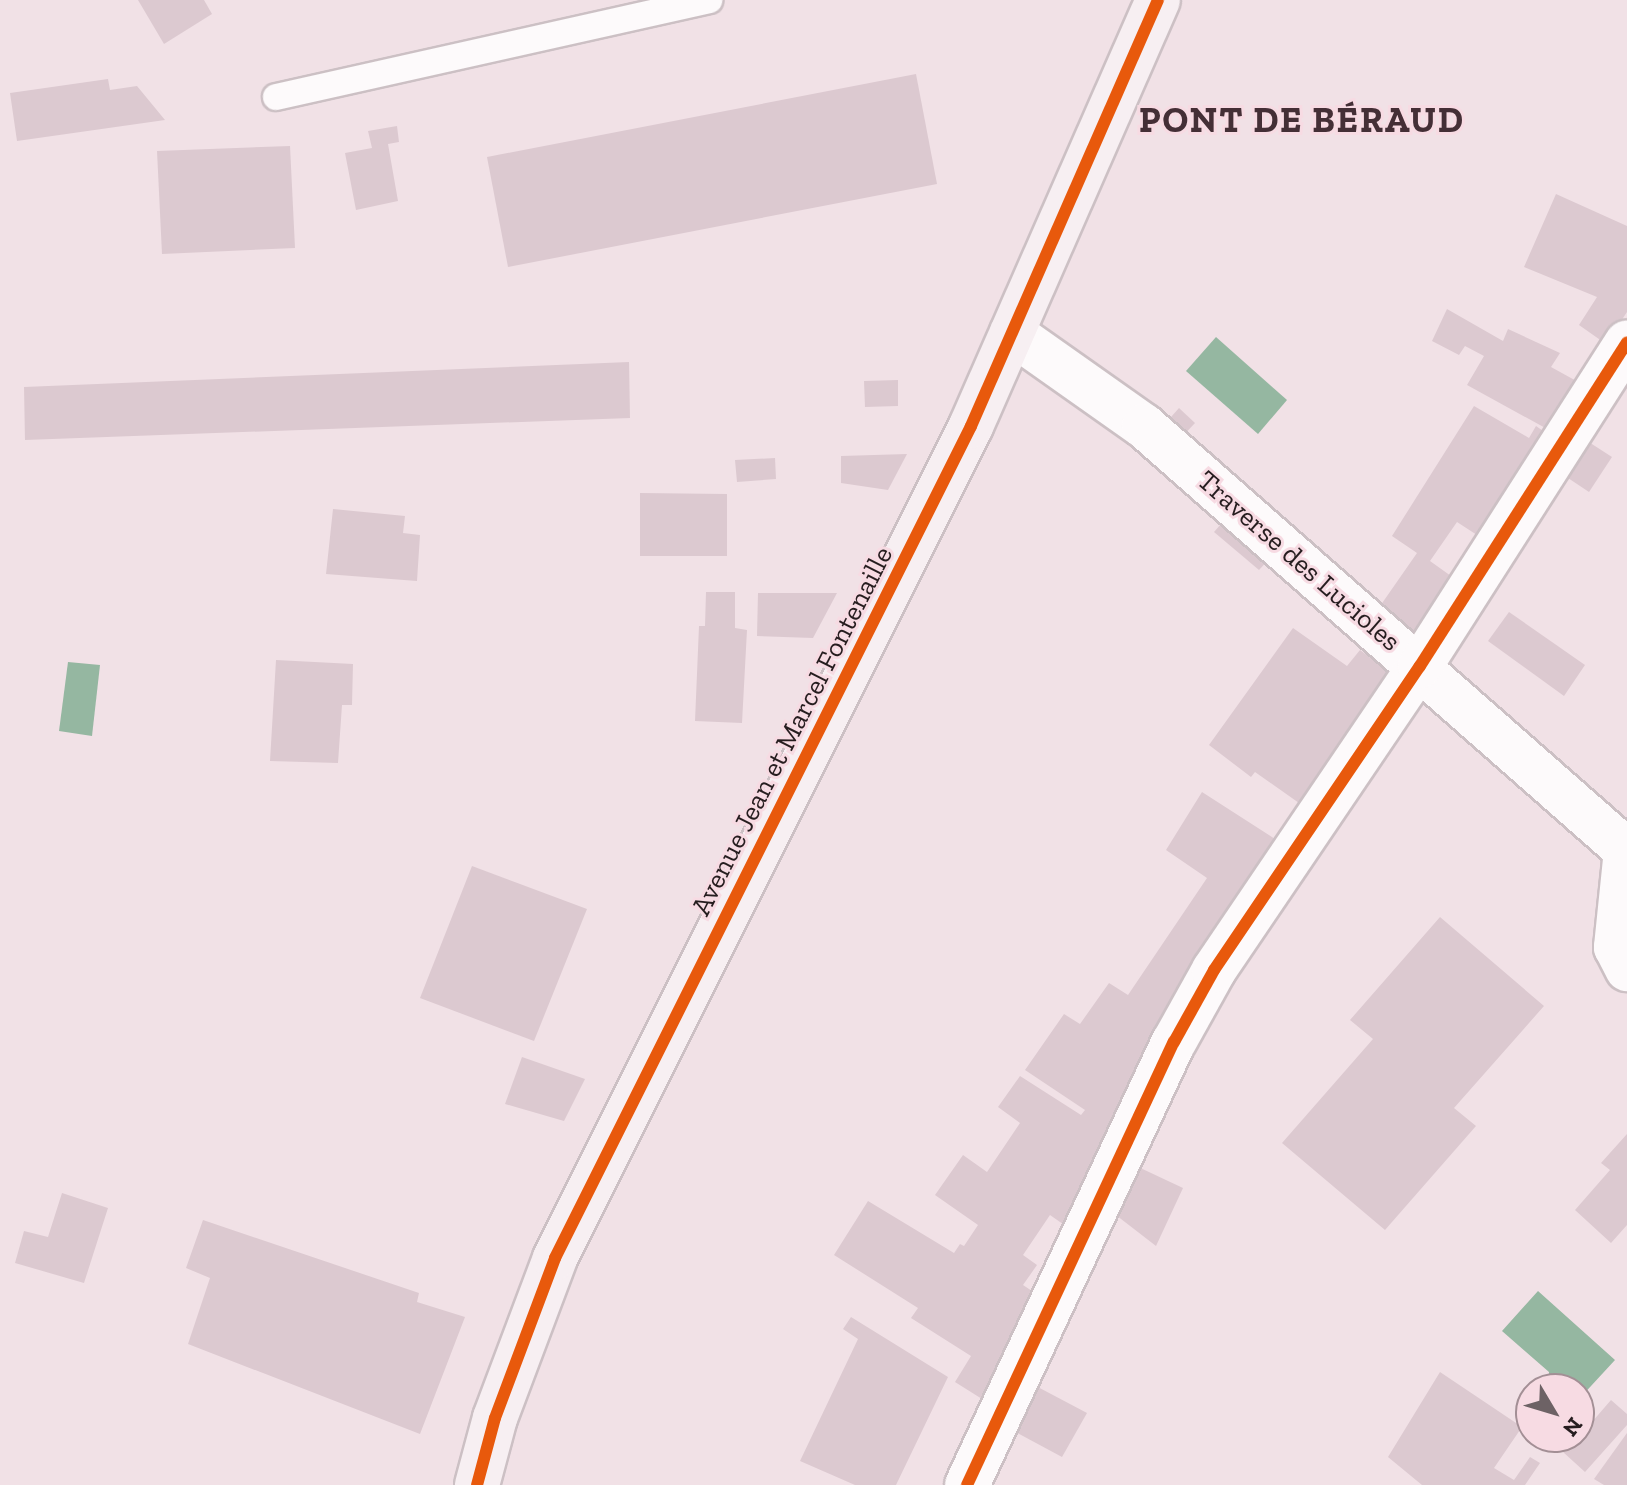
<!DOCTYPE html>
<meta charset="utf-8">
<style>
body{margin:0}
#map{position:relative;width:1627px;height:1485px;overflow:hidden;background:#f1e1e6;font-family:"Zilla Slab",serif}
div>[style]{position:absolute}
.water>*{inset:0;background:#95b7a1}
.building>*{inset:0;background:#dcc9d0}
.roads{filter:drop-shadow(2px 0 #ccc0c4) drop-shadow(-2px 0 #ccc0c4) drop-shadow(0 2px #ccc0c4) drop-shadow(0 -2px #ccc0c4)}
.lane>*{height:26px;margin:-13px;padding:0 13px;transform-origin:13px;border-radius:13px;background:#fdfafb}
.street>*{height:44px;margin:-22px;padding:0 22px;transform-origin:22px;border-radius:22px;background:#fdfafb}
.secondary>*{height:44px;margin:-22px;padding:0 22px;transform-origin:22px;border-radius:22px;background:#f7eff2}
.cycleway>*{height:12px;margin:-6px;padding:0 6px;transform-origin:6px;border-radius:6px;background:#e8590c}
span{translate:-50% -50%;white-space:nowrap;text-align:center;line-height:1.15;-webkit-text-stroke:6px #f7dbe3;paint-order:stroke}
.street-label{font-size:28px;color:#261d1f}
.district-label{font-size:36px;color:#442f36;font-weight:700;letter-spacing:2px}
.north{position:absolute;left:1515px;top:1373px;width:80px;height:80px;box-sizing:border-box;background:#f7dbe3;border:2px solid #a38f95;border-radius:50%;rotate:128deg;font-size:22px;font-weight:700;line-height:32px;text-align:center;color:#261d1f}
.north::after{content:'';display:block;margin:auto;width:28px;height:36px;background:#6d6265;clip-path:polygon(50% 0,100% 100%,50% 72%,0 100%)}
</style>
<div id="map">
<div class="water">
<i style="clip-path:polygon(1216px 337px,1287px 400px,1258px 434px,1186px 371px)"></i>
<i style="clip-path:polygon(68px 662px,100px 665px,92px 736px,59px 731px)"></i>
<i style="clip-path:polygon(1538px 1291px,1615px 1360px,1579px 1399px,1579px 1389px,1548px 1389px,1549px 1372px,1502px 1331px)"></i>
</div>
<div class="building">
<i style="clip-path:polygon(138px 0,204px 0,212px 14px,164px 44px)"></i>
<i style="clip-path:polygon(916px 74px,937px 184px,508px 267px,487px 157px)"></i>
<i style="clip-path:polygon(108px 79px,110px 90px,137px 86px,165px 120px,17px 141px,10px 93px)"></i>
<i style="clip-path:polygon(397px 126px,399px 142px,388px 144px,398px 201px,356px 210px,345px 153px,372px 148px,368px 131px)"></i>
<i style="clip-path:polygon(290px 146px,295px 248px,162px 254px,157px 151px)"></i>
<i style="clip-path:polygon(1556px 194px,1627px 226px,1627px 312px,1606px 344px,1579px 325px,1597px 297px,1524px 267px)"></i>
<i style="clip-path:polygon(1447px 309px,1503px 341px,1508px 329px,1560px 353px,1551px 367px,1580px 383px,1549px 430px,1467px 385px,1484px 356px,1465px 346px,1459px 355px,1432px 341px)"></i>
<i style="clip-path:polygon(629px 362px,630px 418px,25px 440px,24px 387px)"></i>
<i style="clip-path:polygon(898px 380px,898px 406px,865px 407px,864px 381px)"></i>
<i style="clip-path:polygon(1474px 406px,1529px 438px,1536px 426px,1546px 433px,1477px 535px,1457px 522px,1430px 561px,1451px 576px,1414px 631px,1378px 609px,1417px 553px,1392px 536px)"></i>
<i style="clip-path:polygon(1179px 408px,1195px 423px,1180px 439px,1164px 425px)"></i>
<i style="clip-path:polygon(1581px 437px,1612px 457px,1589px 492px,1559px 472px)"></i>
<i style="clip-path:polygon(907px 454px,888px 490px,841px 483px,841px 456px)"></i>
<i style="clip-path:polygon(775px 458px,776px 479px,737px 482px,735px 460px)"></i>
<i style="clip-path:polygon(640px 493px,727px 494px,727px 556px,640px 556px)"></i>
<i style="clip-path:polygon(333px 509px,405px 516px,403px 533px,420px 535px,417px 581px,326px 574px)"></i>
<i style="clip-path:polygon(1228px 516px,1273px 555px,1259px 570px,1214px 532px)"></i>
<i style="clip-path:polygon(706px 592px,735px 592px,735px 628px,747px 630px,742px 723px,695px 721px,699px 626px,705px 626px)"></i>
<i style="clip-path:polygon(758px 593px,837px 593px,813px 638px,757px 636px)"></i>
<i style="clip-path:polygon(1509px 612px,1585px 665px,1564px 696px,1488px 641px)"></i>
<i style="clip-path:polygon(1293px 628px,1347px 666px,1360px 650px,1388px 671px,1299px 803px,1255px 772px,1251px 777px,1209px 745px)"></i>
<i style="clip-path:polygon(276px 660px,353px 664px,352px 705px,342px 705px,338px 763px,270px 761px)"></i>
<i style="clip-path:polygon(1202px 792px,1275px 839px,1141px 1055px,1149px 1063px,1070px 1229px,1050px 1215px,1023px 1255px,1037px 1265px,1023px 1285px,1041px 1297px,990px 1404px,955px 1382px,971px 1356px,911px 1318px,918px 1308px,834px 1255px,868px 1201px,954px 1253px,960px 1244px,964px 1246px,978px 1225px,935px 1195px,963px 1155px,987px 1172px,1020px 1123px,998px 1107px,1020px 1076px,1081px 1115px,1085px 1110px,1025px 1070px,1064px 1014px,1080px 1024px,1109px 983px,1128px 995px,1207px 878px,1166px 850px)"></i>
<i style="clip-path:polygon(472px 866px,587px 909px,534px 1041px,420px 998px)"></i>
<i style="clip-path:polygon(1440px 917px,1544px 1006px,1454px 1108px,1476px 1126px,1385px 1230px,1282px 1143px,1373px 1039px,1350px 1020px)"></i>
<i style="clip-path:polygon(522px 1057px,585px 1079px,564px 1121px,505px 1104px)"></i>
<i style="clip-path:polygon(1627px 1134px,1627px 1225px,1611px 1243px,1575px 1210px,1610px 1170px,1601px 1163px)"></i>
<i style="clip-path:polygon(1134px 1165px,1183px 1188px,1156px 1246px,1112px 1212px)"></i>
<i style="clip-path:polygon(62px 1193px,108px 1208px,84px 1283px,15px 1263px,24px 1231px,48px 1237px)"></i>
<i style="clip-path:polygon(203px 1220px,419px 1293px,417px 1302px,465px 1317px,420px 1434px,188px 1344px,210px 1278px,186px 1268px)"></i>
<i style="clip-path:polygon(851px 1317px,948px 1377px,896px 1485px,855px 1485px,800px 1461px,858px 1339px,843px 1329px)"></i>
<i style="clip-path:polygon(1440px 1372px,1522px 1427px,1494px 1468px,1514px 1480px,1530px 1457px,1540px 1463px,1525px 1485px,1422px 1485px,1388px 1457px)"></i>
<i style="clip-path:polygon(1034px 1385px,1087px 1413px,1062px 1457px,1012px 1430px)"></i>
<i style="clip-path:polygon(1611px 1400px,1627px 1414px,1627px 1425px,1585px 1472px,1552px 1442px,1556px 1437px,1579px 1437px)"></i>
<i style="clip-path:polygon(1627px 1433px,1627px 1485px,1604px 1485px,1594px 1479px)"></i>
</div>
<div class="roads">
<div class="lane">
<i style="left:276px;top:97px;width:444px;rotate:-12.6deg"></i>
</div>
<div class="street">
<i style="left:1012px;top:333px;width:161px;rotate:35.2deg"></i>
<i style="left:1144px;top:426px;width:642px;rotate:41.34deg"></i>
<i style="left:1626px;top:850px;width:98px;rotate:95.9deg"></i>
<i style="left:1616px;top:947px;width:25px;rotate:63deg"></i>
<i style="left:967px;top:1485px;width:489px;rotate:-65deg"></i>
<i style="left:1174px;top:1042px;width:82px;rotate:-60.9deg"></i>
<i style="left:1214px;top:970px;width:367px;rotate:-55.9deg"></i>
<i style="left:1420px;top:666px;width:384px;rotate:-57.4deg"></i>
</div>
<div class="secondary">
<i style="left:477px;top:1485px;width:69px;rotate:-75deg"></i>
<i style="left:495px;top:1418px;width:171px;rotate:-69.4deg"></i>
<i style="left:555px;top:1258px;width:930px;rotate:-63.43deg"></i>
<i style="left:971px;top:426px;width:465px;rotate:-66.3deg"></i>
</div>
</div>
<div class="cycleway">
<i style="left:477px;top:1485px;width:69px;rotate:-75deg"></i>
<i style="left:495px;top:1418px;width:171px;rotate:-69.4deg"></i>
<i style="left:555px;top:1258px;width:930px;rotate:-63.43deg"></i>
<i style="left:971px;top:426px;width:465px;rotate:-66.3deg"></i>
<i style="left:967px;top:1485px;width:489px;rotate:-65deg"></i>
<i style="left:1174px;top:1042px;width:82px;rotate:-60.9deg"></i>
<i style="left:1214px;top:970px;width:367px;rotate:-55.9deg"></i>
<i style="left:1420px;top:666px;width:384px;rotate:-57.4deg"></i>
</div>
<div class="street-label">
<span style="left:1299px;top:561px;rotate:41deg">Traverse des Lucioles</span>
<span style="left:792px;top:731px;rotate:-63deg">Avenue Jean et Marcel Fontenaille</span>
</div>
<div class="district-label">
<span style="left:1302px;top:120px">PONT DE BÉRAUD</span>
</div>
<div class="north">N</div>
</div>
